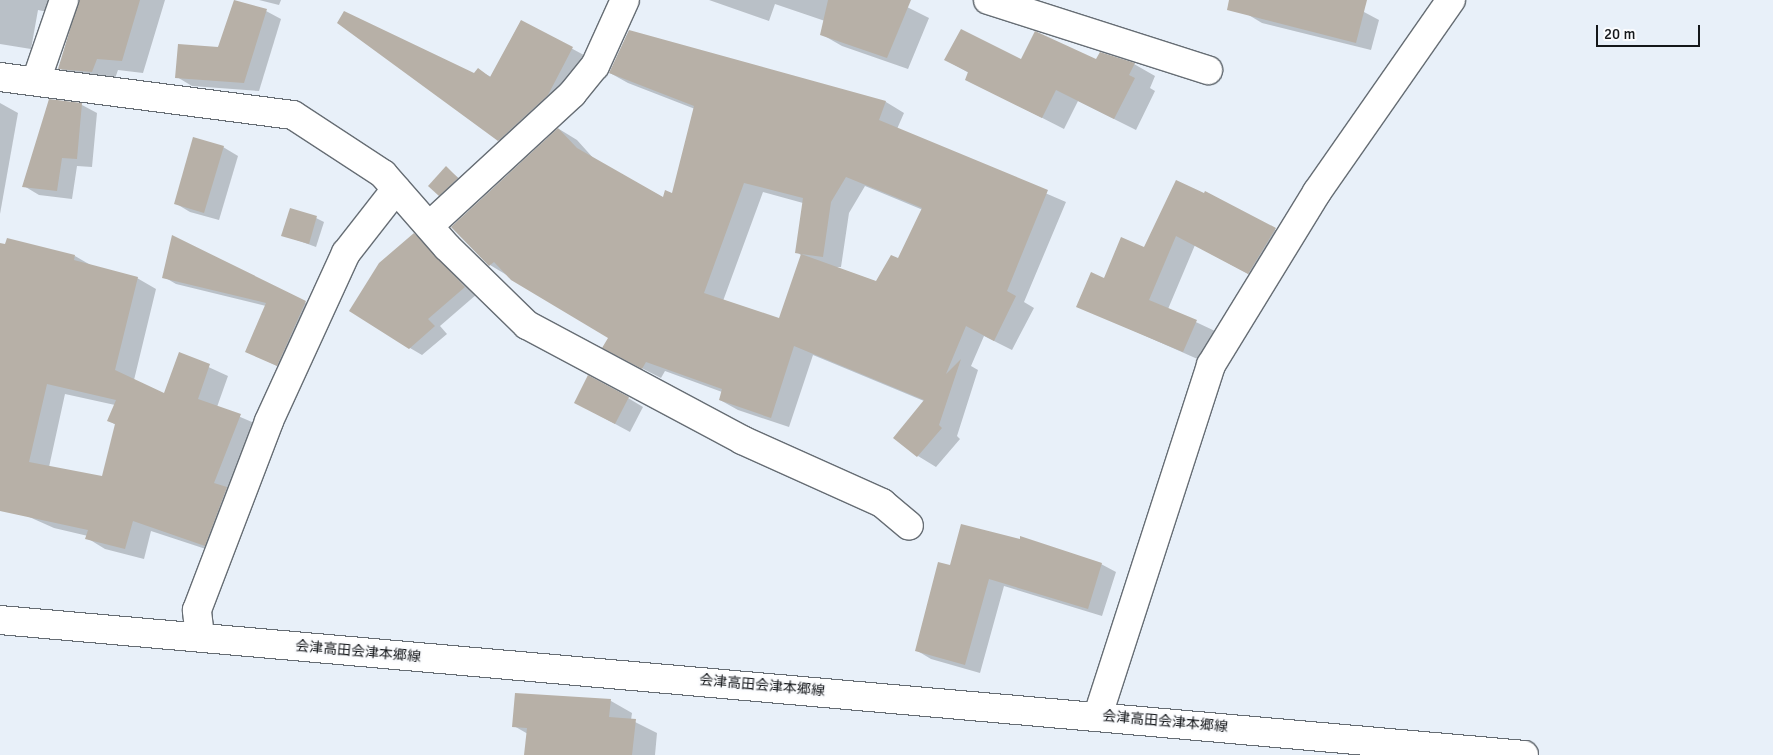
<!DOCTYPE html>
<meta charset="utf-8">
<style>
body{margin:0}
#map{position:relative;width:1773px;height:755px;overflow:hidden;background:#e8f0f9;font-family:Signika,"Noto Sans JP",sans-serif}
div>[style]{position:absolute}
.shadow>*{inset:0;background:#0003}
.building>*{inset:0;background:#b7b0a7}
.roads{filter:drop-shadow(1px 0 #666d74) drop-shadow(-1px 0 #666d74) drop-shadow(0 1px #666d74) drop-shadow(0 -1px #666d74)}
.minor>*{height:28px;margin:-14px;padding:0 14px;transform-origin:14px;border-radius:14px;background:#fff}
.major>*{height:28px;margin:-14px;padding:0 14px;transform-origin:14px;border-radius:14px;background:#fff}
span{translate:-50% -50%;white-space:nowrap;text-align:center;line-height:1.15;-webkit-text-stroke:4px #fbfcfe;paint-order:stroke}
.street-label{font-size:14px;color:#14171a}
.scale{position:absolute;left:1596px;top:25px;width:104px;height:22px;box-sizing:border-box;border:2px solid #14171a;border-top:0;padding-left:6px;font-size:15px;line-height:18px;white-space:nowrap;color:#14171a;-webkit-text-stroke:4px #fbfcfe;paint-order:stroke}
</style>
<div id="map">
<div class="shadow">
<i style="clip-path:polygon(0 0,75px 0,67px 16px,38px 10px,31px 49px,0 44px)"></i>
<i style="clip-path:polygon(79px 0,165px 0,143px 73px,118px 70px,113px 84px,80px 80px,59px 68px)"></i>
<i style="clip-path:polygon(259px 0,281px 0,279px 5px)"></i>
<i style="clip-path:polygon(709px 0,893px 0,929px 18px,908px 69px,842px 46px,821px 34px,825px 21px,775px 4px,769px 21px)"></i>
<i style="clip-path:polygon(1250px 0,1317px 0,1364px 12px,1379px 20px,1371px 50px,1262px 23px,1247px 14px)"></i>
<i style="clip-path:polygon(266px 11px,281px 19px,259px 91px,192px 86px,177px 77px)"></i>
<i style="clip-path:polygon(521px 21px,593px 60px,519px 152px,499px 140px,475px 74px,478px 70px,491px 77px)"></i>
<i style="clip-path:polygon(evenodd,629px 31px,886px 102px,904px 113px,897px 129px,1066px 202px,1024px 302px,1034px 308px,1012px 350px,984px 336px,971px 366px,978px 370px,957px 436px,960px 439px,936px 467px,918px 456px,924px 401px,813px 355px,789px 427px,738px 410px,720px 400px,722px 392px,665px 371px,661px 378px,622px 358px,609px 337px,490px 265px,559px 129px,577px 140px,595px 160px,664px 198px,673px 195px,695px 109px,628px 83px,610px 73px,629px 31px,865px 186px,923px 210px,899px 259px,877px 282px,835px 267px,841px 267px,849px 213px,865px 186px,629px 31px,763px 192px,803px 203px,797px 252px,802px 256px,780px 319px,723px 301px,763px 192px)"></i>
<i style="clip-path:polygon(946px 60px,1097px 61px,1134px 64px,1155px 76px,1150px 88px,1155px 91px,1136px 130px,1078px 101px,1064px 129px,966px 79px,969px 73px)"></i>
<i style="clip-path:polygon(49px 101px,82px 105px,97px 113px,92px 167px,77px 166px,72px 199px,39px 195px,24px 186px)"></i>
<i style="clip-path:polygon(0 103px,18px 113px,0 214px)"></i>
<i style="clip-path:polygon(223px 147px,238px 156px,219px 220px,190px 212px,175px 203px)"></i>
<i style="clip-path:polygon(446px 168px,465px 183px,447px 199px,439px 195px)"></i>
<i style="clip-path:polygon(1206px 192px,1294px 240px,1267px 284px,1195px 245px,1168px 309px,1215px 331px,1202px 361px,1078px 306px)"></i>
<i style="clip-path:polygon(316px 218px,324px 222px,316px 247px,283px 235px)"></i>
<i style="clip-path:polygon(414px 235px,427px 242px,477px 294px,440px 326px,447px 334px,422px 355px,410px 348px)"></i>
<i style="clip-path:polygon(173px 237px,318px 309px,290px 372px,246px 351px,266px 306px,176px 284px,164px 277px)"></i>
<i style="clip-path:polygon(evenodd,75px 256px,94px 267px,137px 278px,156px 289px,134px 380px,165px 394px,180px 354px,228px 376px,217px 407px,259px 425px,224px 555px,151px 531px,144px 559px,105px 549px,87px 538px,88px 536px,54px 528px,0 504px,0 300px,75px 256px,65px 394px,115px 405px,108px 420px,116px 425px,103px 478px,49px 467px,65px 394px)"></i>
<i style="clip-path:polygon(628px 398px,643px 407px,630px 432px,591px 411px)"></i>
<i style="clip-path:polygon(1101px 564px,1116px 572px,1102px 616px,1004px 586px,980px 673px,931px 659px,916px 650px,951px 566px)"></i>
<i style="clip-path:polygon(611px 701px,632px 713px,631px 720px,657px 733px,655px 755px,525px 755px,528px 734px,514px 726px)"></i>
</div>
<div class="building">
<i style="clip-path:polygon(79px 0,140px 0,122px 61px,97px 59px,92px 72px,58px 69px)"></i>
<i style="clip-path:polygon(234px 0,267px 9px,244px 83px,175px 78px,178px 44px,218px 47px)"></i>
<i style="clip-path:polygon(828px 0,911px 0,887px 58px,820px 35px)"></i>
<i style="clip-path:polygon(1229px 0,1367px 0,1356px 43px,1227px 10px)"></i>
<i style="clip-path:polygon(344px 11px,474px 73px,478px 68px,490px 77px,521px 20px,573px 47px,548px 95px,498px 141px,337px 23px)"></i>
<i style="clip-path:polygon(961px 29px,1021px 59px,1035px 31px,1096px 59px,1100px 52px,1135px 63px,1129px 75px,1135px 78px,1114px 119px,1056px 90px,1042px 118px,965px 80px,968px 72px,944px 60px)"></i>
<i style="clip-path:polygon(evenodd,629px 30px,886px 101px,879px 120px,1048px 190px,1007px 291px,1016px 296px,994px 341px,966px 326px,946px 374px,961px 359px,939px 425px,942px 428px,917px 457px,893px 438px,924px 400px,794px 346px,771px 418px,719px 400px,722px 389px,646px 362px,642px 369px,602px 348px,608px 338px,511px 280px,494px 262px,489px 266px,451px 227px,558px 128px,577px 148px,663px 197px,665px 190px,672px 193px,694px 106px,609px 73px,629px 30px,846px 177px,922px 208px,898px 258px,891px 255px,876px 281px,801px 254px,823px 257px,831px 202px,846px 177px,629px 30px,744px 183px,803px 198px,795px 253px,801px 254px,779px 318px,704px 293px,744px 183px)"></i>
<i style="clip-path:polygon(49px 99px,82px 103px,77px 159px,62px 158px,57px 191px,22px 187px)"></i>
<i style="clip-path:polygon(193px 137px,224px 146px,204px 213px,174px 204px)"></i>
<i style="clip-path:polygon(446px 166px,458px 178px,439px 196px,428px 186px)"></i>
<i style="clip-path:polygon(1176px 180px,1204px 193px,1205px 191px,1276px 228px,1248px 274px,1176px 236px,1149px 300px,1197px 320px,1183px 352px,1076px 307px,1091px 272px,1104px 278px,1121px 237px,1144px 247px)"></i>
<i style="clip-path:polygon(290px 208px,317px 216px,309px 244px,281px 236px)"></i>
<i style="clip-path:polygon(414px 233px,465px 287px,428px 319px,435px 326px,409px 349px,349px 311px,379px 263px)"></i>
<i style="clip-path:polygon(172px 235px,306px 301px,277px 366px,245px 352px,266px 303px,162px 278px)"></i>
<i style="clip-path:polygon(evenodd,7px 238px,75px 255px,74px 260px,138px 277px,115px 370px,164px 393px,179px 352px,210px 364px,198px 399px,241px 414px,214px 483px,227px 487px,205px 546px,133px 521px,125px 549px,85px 539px,88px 530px,0 511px,0 243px,5px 244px,7px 238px,47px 384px,116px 400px,107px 421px,115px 424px,102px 476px,29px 462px,47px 384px)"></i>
<i style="clip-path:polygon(588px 375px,629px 397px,615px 424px,574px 403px)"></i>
<i style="clip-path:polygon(961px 524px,1020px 539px,1020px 536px,1102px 563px,1088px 609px,989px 579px,965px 665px,915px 651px,938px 562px,950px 565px)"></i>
<i style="clip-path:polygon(515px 693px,611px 699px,609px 717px,636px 719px,632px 755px,524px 755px,527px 728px,512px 727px)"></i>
</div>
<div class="roads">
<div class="minor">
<i style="left:988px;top:0;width:231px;rotate:17.7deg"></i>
<i style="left:0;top:77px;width:295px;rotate:7.4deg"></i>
<i style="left:293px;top:115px;width:108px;rotate:33.2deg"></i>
<i style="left:383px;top:174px;width:97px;rotate:48.8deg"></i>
<i style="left:447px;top:247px;width:112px;rotate:44.3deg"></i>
<i style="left:527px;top:325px;width:244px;rotate:28.1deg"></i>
<i style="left:742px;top:440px;width:154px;rotate:24.2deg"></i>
<i style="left:882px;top:503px;width:35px;rotate:40deg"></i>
<i style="left:36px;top:81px;width:86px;rotate:-70.9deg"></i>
<i style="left:429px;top:226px;width:195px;rotate:-42.7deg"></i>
<i style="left:572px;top:94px;width:36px;rotate:-51deg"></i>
<i style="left:595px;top:66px;width:72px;rotate:-65.6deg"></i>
<i style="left:200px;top:636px;width:26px;rotate:-97deg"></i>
<i style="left:197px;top:610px;width:202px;rotate:-69.1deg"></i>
<i style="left:269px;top:421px;width:185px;rotate:-65.4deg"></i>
<i style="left:346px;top:253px;width:81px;rotate:-52deg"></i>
<i style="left:1098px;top:715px;width:368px;rotate:-72.1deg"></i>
<i style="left:1211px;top:365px;width:203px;rotate:-58.5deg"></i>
<i style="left:1317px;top:192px;width:234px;rotate:-55.1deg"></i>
</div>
<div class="major">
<i style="left:0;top:620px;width:1530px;rotate:5.06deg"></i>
</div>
</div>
<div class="street-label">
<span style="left:358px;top:652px;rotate:5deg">会津高田会津本郷線</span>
<span style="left:762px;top:686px;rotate:5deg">会津高田会津本郷線</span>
<span style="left:1165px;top:722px;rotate:5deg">会津高田会津本郷線</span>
</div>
<div class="scale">20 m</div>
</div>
